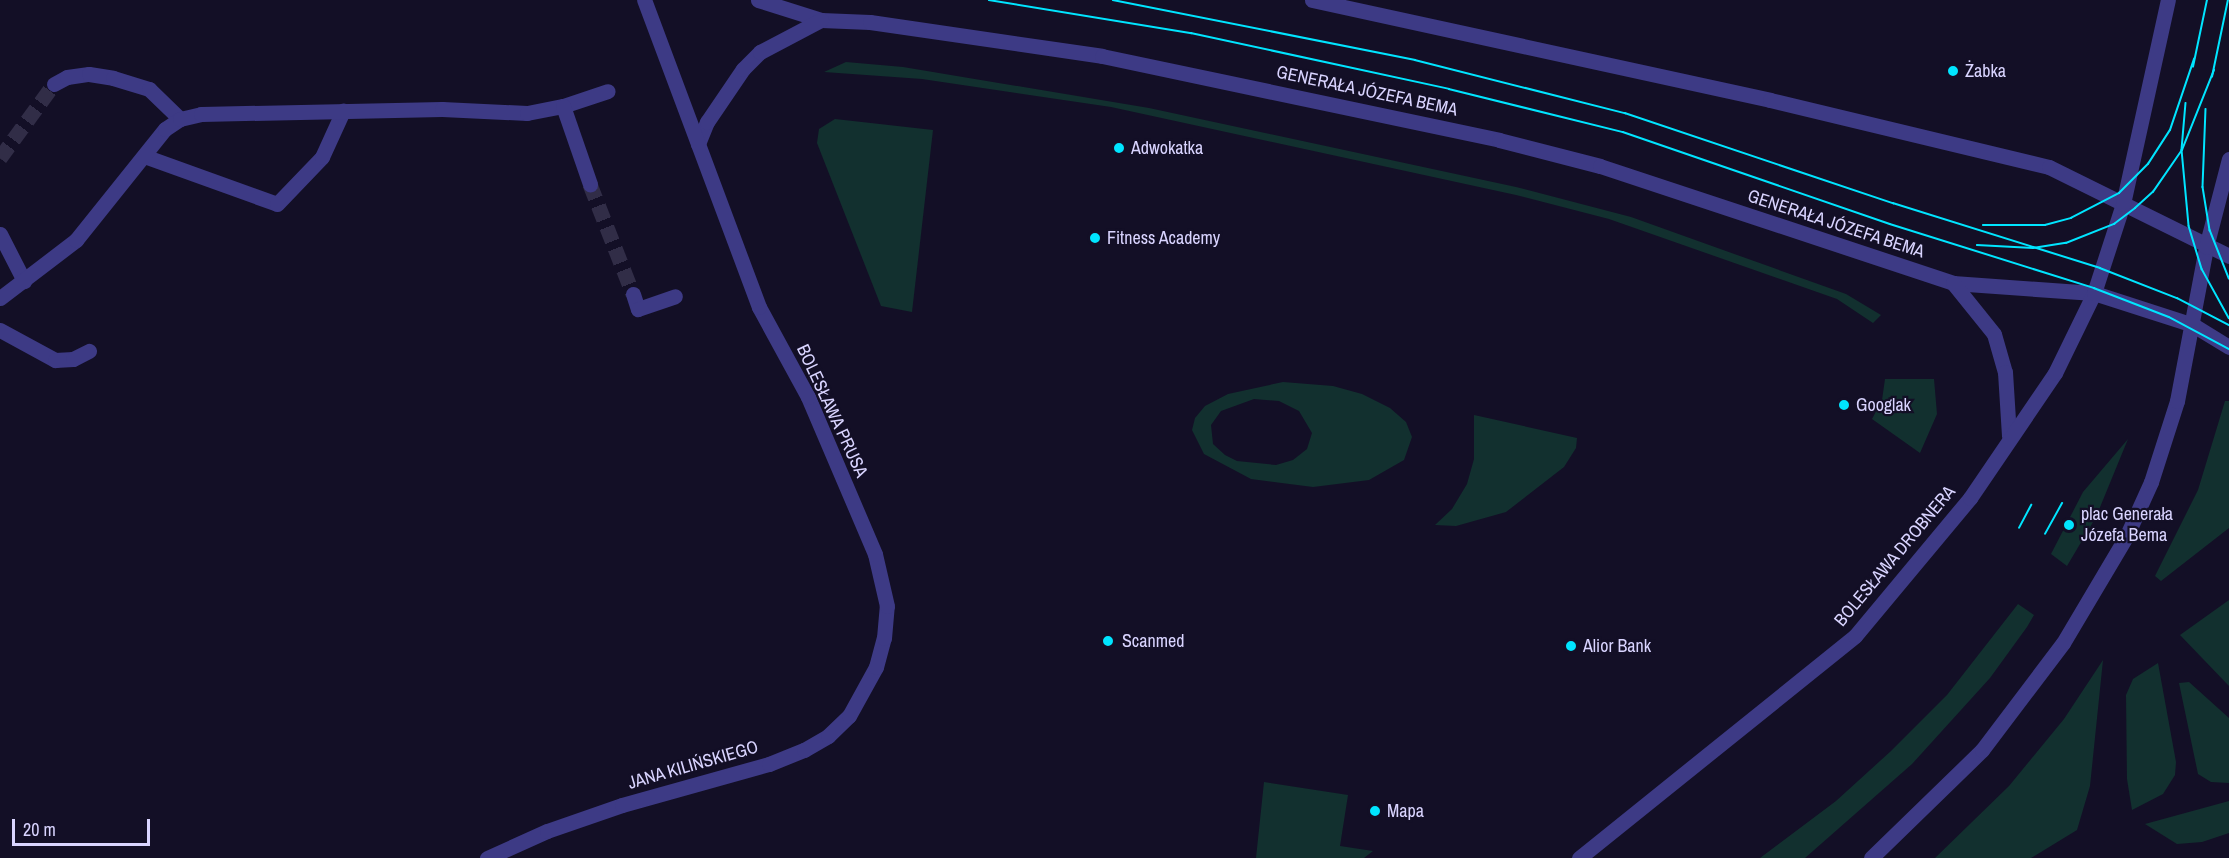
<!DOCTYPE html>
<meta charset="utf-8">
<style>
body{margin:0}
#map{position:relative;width:2229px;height:858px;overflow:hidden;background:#130f26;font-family:"Archivo Narrow",sans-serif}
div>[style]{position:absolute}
.green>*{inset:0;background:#12302f}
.minor-tunnel>*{height:15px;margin-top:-7.5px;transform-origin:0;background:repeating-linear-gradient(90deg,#312d47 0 15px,transparent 0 23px)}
.minor>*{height:15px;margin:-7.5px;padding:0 7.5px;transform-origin:7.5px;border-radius:7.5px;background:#3d3a85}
.tram>*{height:1.5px;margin:-0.75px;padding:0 0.75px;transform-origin:0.75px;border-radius:0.75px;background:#00e5ff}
.dots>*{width:16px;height:16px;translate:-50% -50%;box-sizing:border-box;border:3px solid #130f26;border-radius:50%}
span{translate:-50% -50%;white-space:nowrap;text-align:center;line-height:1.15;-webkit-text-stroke:4.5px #130f26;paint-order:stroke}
.poi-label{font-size:18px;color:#d9d4ff}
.left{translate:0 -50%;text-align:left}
.street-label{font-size:18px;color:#d9d4ff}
.scale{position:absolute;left:12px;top:819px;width:138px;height:27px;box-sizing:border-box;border:3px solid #d9d4ff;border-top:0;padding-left:8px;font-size:18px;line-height:21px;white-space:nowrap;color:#d9d4ff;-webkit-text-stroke:4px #130f26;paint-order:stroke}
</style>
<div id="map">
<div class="green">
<i style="clip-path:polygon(846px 62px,903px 67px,1149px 108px,1516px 187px,1631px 217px,1846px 294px,1881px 315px,1873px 323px,1837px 299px,1609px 219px,1516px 195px,1111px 107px,922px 79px,824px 72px)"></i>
<i style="clip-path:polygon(835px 119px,933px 130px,912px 312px,881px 306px,817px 143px,819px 129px)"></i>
<i style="clip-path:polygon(1885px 379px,1934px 379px,1937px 414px,1920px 453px,1872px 419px,1882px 400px)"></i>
<i style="clip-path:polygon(evenodd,1283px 382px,1333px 386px,1362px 394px,1390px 408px,1406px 422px,1412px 437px,1404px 460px,1369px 480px,1313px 487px,1251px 479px,1204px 454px,1192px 430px,1195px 418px,1205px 406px,1228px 394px,1283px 382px,1254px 399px,1279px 401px,1299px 411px,1312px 433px,1307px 449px,1293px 460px,1276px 465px,1237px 461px,1225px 455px,1213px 444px,1211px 425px,1221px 411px,1254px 399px)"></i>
<i style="clip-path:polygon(2225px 401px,2229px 401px,2229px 528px,2161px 581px,2155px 576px,2198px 490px)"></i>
<i style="clip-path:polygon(1474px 415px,1577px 438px,1576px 448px,1564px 467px,1506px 512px,1456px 526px,1435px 525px,1452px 509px,1467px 484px,1474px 459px)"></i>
<i style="clip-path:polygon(2128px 439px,2096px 517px,2067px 566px,2051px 554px,2083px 492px)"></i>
<i style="clip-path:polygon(2229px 600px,2229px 686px,2180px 635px)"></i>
<i style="clip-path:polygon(2018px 604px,2034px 615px,2027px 627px,1990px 678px,1912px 764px,1805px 858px,1760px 858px,1836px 801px,1891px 751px,1947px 695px)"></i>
<i style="clip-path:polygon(2103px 660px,2090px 786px,2077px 830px,2031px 858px,1935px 858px,2009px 786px,2064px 719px)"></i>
<i style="clip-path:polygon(2158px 663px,2176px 762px,2175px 775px,2163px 794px,2132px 810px,2127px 779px,2126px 695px,2133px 679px)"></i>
<i style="clip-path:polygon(2189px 682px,2229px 718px,2229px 783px,2211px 782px,2198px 774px,2179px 683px)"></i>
<i style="clip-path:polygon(1264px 782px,1348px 795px,1340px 846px,1373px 851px,1364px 858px,1256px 858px)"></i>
<i style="clip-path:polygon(2229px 801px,2229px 833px,2202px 842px,2177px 844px,2145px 824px)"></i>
</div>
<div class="minor-tunnel">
<i style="left:0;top:158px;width:92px;rotate:-53.9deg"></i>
<i style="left:590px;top:184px;width:118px;rotate:68.6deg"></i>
</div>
<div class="minor">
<i style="left:758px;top:0;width:66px;rotate:17.6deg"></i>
<i style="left:821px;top:20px;width:49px;rotate:2.3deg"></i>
<i style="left:870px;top:22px;width:234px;rotate:8.3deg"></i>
<i style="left:1102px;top:56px;width:406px;rotate:11.9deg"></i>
<i style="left:1499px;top:140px;width:104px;rotate:14.4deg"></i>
<i style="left:1600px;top:166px;width:372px;rotate:18.3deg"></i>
<i style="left:1953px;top:283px;width:141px;rotate:4.1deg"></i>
<i style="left:2094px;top:293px;width:104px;rotate:17.9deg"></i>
<i style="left:2193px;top:325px;width:42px;rotate:31.4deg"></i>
<i style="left:1312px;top:0;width:469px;rotate:12.3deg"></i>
<i style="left:1770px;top:100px;width:287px;rotate:13.5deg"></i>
<i style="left:2049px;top:167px;width:201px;rotate:26.3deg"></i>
<i style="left:54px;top:84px;width:15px;rotate:-28deg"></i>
<i style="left:67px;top:77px;width:22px;rotate:-8deg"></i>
<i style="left:89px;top:74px;width:24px;rotate:9deg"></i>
<i style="left:113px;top:78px;width:38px;rotate:17deg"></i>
<i style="left:149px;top:89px;width:43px;rotate:44.1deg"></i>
<i style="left:563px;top:106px;width:47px;rotate:-18.4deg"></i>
<i style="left:698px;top:144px;width:24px;rotate:-68deg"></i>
<i style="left:707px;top:122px;width:64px;rotate:-55.8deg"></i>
<i style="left:743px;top:69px;width:24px;rotate:-45deg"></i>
<i style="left:760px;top:52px;width:69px;rotate:-27.7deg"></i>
<i style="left:144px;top:156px;width:141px;rotate:19.8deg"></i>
<i style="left:277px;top:204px;width:65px;rotate:-46.2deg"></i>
<i style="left:322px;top:157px;width:51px;rotate:-65.5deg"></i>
<i style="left:0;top:234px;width:53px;rotate:62.9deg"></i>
<i style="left:1953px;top:283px;width:65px;rotate:51.2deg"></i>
<i style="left:1994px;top:334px;width:40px;rotate:74deg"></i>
<i style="left:2005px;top:372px;width:64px;rotate:86.4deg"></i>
<i style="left:633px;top:294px;width:16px;rotate:72deg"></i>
<i style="left:638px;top:309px;width:39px;rotate:-19deg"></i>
<i style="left:0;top:298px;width:96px;rotate:-37.3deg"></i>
<i style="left:76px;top:240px;width:142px;rotate:-51.3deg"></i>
<i style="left:165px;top:129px;width:18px;rotate:-34deg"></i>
<i style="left:180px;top:119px;width:22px;rotate:-13deg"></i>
<i style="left:201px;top:114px;width:241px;rotate:-1.2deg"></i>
<i style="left:442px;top:109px;width:85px;rotate:2.7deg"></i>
<i style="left:527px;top:113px;width:37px;rotate:-11deg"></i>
<i style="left:563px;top:106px;width:83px;rotate:70.9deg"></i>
<i style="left:0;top:330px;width:63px;rotate:28.6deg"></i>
<i style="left:55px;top:360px;width:18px;rotate:-3deg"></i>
<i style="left:73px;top:359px;width:18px;rotate:-27deg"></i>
<i style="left:487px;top:858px;width:66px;rotate:-24.2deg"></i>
<i style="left:547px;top:831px;width:79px;rotate:-19.1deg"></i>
<i style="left:622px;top:805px;width:153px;rotate:-15.6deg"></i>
<i style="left:769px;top:764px;width:38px;rotate:-22deg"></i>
<i style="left:804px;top:750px;width:28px;rotate:-30deg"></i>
<i style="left:828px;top:736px;width:29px;rotate:-44deg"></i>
<i style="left:849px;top:716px;width:56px;rotate:-61.1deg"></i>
<i style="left:876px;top:667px;width:30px;rotate:-75deg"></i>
<i style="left:884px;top:638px;width:32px;rotate:-85deg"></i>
<i style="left:887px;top:606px;width:53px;rotate:-103deg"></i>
<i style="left:875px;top:554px;width:171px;rotate:-113.1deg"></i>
<i style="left:808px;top:397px;width:102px;rotate:-118.6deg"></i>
<i style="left:759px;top:307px;width:328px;rotate:-110.5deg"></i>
<i style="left:1579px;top:858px;width:354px;rotate:-38.8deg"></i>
<i style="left:1855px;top:636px;width:180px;rotate:-50.2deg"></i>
<i style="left:1970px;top:498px;width:151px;rotate:-55.8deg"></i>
<i style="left:2055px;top:373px;width:89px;rotate:-64deg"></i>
<i style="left:2094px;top:293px;width:94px;rotate:-72deg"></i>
<i style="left:2123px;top:204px;width:209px;rotate:-77.6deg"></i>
<i style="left:1871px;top:858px;width:155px;rotate:-44.2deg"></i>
<i style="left:1982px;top:750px;width:134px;rotate:-52.9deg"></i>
<i style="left:2063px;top:643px;width:126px;rotate:-59.3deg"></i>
<i style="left:2127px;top:535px;width:58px;rotate:-65.6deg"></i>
<i style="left:2151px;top:482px;width:85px;rotate:-72.2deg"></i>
<i style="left:2177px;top:401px;width:157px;rotate:-79.3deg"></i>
<i style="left:2206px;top:247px;width:91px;rotate:-75.4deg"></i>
</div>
<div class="tram">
<i style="left:989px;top:0;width:205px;rotate:9.3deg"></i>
<i style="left:1191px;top:33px;width:264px;rotate:12.2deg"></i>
<i style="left:1449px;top:89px;width:179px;rotate:13.9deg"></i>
<i style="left:1623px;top:132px;width:282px;rotate:19deg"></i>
<i style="left:1890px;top:224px;width:214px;rotate:17.4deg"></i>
<i style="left:2094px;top:288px;width:80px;rotate:21.1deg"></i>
<i style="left:2169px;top:317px;width:68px;rotate:28.1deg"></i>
<i style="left:1113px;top:0;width:308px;rotate:11.2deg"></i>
<i style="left:1415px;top:60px;width:217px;rotate:14.2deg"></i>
<i style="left:1625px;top:113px;width:283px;rotate:18.6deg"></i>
<i style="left:1893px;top:203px;width:217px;rotate:17.4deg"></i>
<i style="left:2100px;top:268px;width:83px;rotate:21.3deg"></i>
<i style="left:2177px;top:298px;width:59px;rotate:27.4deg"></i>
<i style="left:2193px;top:67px;width:68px;rotate:-78.2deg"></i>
<i style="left:2212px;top:77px;width:79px;rotate:-78.3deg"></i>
<i style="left:2186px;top:103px;width:47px;rotate:94.9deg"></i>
<i style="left:2182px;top:150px;width:76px;rotate:84.7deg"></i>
<i style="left:2189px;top:226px;width:45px;rotate:73.2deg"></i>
<i style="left:2202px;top:269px;width:56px;rotate:61.1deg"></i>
<i style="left:2206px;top:109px;width:78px;rotate:92.2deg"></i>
<i style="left:2203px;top:187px;width:44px;rotate:80.8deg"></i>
<i style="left:2210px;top:230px;width:52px;rotate:68.4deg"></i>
<i style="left:1983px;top:225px;width:62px"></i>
<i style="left:2045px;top:225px;width:27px;rotate:-15deg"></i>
<i style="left:2071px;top:218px;width:54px;rotate:-27.5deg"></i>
<i style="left:2119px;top:193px;width:41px;rotate:-45deg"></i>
<i style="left:2148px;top:164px;width:40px;rotate:-57.1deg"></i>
<i style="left:2170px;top:130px;width:75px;rotate:-71.3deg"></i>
<i style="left:1977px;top:245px;width:56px;rotate:3.1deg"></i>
<i style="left:2033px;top:248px;width:33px;rotate:-9deg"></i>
<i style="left:2066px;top:243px;width:52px;rotate:-21.6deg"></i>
<i style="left:2114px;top:224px;width:26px;rotate:-37deg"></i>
<i style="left:2135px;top:208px;width:24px;rotate:-42deg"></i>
<i style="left:2153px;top:192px;width:51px;rotate:-55.4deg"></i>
<i style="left:2182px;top:150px;width:86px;rotate:-68.2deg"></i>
<i style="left:2019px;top:528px;width:26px;rotate:-62deg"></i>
<i style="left:2045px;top:534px;width:35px;rotate:-61deg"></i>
</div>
<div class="dots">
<i style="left:1953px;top:71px;background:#00e5ff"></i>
<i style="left:1119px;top:148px;background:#00e5ff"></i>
<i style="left:1095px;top:238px;background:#00e5ff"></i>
<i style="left:1844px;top:405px;background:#00e5ff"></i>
<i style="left:2069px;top:525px;background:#00e5ff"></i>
<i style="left:1108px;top:641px;background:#00e5ff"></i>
<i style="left:1571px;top:646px;background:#00e5ff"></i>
<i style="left:1375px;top:811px;background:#00e5ff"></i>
</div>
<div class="poi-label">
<span class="left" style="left:1965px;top:71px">Żabka</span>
<span class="left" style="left:1131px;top:148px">Adwokatka</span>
<span class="left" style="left:1107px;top:238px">Fitness Academy</span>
<span class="left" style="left:1856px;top:405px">Googlak</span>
<span class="left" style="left:2081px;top:525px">plac Generała<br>Józefa Bema</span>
<span class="left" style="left:1122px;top:641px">Scanmed</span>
<span class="left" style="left:1583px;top:646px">Alior Bank</span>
<span class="left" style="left:1387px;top:811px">Mapa</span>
</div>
<div class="street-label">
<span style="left:1367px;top:91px;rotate:12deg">GENERAŁA JÓZEFA BEMA</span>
<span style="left:1836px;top:224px;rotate:18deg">GENERAŁA JÓZEFA BEMA</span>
<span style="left:832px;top:411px;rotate:65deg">BOLESŁAWA PRUSA</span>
<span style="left:1895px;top:556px;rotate:-50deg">BOLESŁAWA DROBNERA</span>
<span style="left:693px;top:765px;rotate:-16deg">JANA KILIŃSKIEGO</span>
</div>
<div class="scale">20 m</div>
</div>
